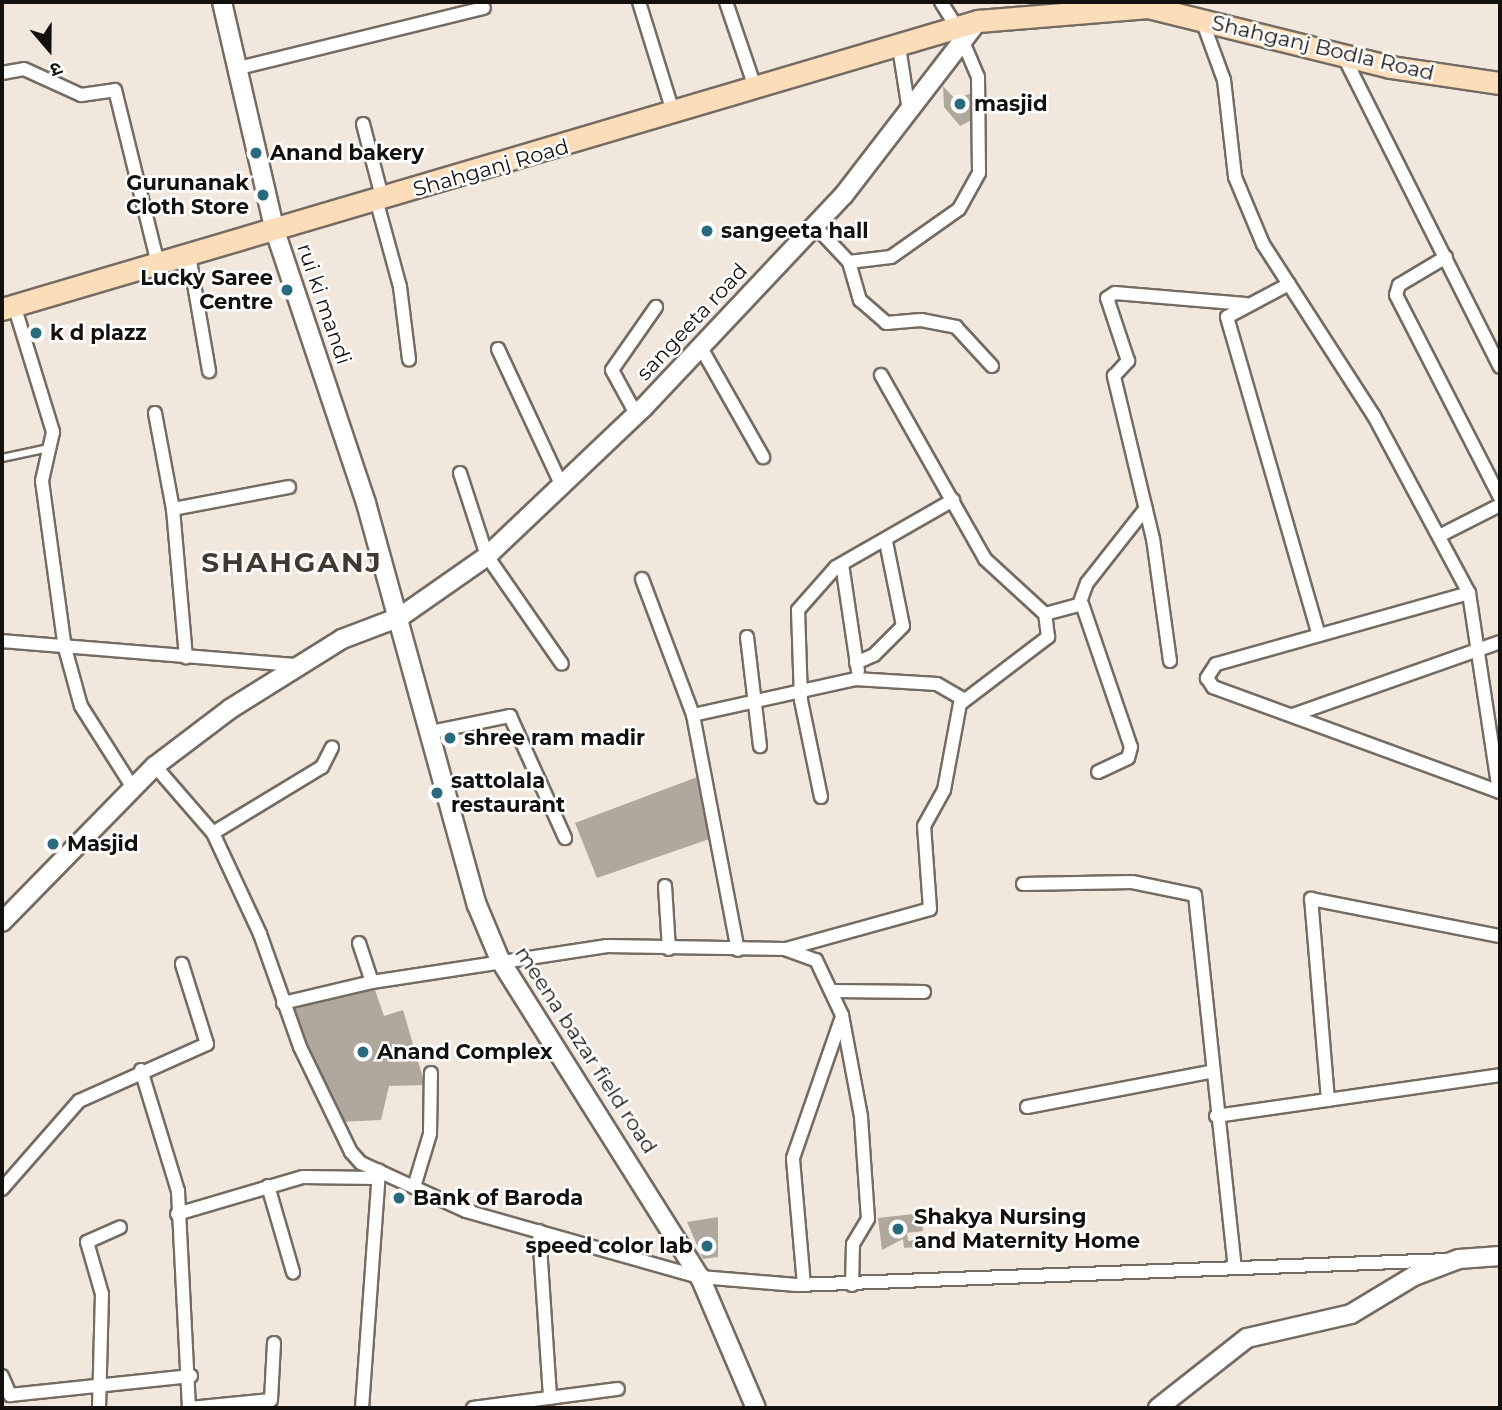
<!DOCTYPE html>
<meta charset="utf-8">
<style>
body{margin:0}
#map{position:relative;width:1502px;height:1410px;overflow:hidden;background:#f1e7dc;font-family:Montserrat,"Noto Sans Devanagari",sans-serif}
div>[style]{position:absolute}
.building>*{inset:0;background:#b0a79d}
.roads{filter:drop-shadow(2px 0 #746b62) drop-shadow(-2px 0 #746b62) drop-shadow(0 2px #746b62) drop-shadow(0 -2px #746b62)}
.lane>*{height:6px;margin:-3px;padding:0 3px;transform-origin:3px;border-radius:3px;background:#fff}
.street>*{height:12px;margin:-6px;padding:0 6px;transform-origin:6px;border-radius:6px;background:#fff}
.secondary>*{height:18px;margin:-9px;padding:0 9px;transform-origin:9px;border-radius:9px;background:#fff}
.primary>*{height:21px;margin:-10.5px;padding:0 10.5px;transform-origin:10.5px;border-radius:10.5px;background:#fcddba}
.dots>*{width:19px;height:19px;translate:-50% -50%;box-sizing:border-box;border:4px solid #fff;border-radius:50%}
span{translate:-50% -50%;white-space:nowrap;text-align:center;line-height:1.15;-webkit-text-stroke:5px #fff;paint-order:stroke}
.street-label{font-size:21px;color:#13100d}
.poi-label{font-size:21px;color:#13100d;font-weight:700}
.left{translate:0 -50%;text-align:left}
.right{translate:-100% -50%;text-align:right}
.district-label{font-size:28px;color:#413931;font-weight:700;letter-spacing:2px}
.frame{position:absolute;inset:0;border:4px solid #13100d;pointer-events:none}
.north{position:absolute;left:14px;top:14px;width:70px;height:70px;-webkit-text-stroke:5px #fff;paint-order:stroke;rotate:160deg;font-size:19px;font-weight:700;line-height:28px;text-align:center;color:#13100d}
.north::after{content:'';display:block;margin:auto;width:24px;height:32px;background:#13100d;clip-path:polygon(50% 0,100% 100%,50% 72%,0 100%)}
</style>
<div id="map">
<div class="building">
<i style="clip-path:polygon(943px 86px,955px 99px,974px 92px,975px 118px,960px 126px,944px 107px)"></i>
<i style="clip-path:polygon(700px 776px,718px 836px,597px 878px,575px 823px)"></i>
<i style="clip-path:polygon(373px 984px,384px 1016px,403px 1010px,425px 1085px,389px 1086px,381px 1120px,339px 1122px,288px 1006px)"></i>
<i style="clip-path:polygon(922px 1213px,923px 1231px,907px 1233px,908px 1241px,925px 1239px,926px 1246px,904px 1248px,903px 1239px,882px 1250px,878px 1218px)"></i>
<i style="clip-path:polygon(718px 1217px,718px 1257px,703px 1259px,687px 1222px)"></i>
</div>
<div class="roads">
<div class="lane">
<i style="left:2px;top:458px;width:48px;rotate:-12deg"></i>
</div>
<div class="street">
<i style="left:639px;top:2px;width:118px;rotate:72.8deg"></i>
<i style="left:726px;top:2px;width:93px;rotate:71.2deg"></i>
<i style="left:941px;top:2px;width:31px;rotate:58deg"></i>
<i style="left:1202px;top:20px;width:64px;rotate:69.9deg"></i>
<i style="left:1224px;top:80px;width:98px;rotate:83.5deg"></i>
<i style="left:1235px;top:177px;width:73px;rotate:67.3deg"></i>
<i style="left:1263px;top:244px;width:205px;rotate:57.2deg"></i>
<i style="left:1374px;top:416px;width:201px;rotate:61.8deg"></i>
<i style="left:1469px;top:593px;width:201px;rotate:81.4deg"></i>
<i style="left:899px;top:47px;width:65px;rotate:81.1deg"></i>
<i style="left:1343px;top:55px;width:349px;rotate:63.3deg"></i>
<i style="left:239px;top:68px;width:252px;rotate:-13.8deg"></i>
<i style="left:2px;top:73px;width:22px;rotate:-10deg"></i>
<i style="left:24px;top:69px;width:63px;rotate:24.5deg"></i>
<i style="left:81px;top:95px;width:34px;rotate:-8deg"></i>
<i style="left:115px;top:90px;width:179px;rotate:76.1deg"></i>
<i style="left:363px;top:124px;width:75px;rotate:75.4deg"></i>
<i style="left:376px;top:199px;width:91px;rotate:74.7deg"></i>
<i style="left:400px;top:287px;width:73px;rotate:82.9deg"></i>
<i style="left:815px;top:226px;width:50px;rotate:46.6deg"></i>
<i style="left:849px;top:262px;width:42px;rotate:-6.8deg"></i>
<i style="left:891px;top:257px;width:83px;rotate:-35.2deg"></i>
<i style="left:959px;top:209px;width:41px;rotate:-60.9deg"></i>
<i style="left:979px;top:173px;width:96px;rotate:-90.6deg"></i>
<i style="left:978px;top:77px;width:39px;rotate:-113deg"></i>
<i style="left:189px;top:255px;width:118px;rotate:80.2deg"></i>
<i style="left:1446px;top:257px;width:55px;rotate:149.2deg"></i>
<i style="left:1399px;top:285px;width:10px;rotate:107deg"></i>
<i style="left:1396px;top:295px;width:227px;rotate:62.8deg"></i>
<i style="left:849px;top:262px;width:40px;rotate:74deg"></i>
<i style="left:860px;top:300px;width:35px;rotate:41deg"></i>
<i style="left:886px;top:323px;width:35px;rotate:-5deg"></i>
<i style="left:921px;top:320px;width:36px;rotate:11deg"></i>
<i style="left:956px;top:327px;width:53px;rotate:47.3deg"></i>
<i style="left:1289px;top:284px;width:70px;rotate:152deg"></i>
<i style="left:1227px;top:317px;width:331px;rotate:73.9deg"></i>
<i style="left:14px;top:305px;width:133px;rotate:72.9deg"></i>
<i style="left:53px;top:432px;width:50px;rotate:102.7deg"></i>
<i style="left:42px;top:481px;width:169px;rotate:82.2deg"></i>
<i style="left:65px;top:648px;width:60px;rotate:74.6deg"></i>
<i style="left:81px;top:706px;width:97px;rotate:57.6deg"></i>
<i style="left:700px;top:346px;width:128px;rotate:60.4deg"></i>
<i style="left:498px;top:349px;width:149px;rotate:65deg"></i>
<i style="left:881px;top:375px;width:211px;rotate:60.5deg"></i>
<i style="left:985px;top:559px;width:81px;rotate:42.5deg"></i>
<i style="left:1045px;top:614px;width:38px;rotate:-15deg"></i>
<i style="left:1082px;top:604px;width:151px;rotate:71.1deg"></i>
<i style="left:1131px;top:747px;width:11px;rotate:105deg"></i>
<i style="left:1128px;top:758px;width:33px;rotate:155deg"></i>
<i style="left:155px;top:413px;width:98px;rotate:79.4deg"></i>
<i style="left:173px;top:509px;width:149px;rotate:85deg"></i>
<i style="left:636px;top:414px;width:50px;rotate:-118.6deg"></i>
<i style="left:612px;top:370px;width:77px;rotate:-55.1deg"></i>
<i style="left:460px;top:473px;width:87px;rotate:72deg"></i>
<i style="left:487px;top:556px;width:131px;rotate:55.2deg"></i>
<i style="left:173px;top:509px;width:118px;rotate:-10.7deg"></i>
<i style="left:1441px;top:535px;width:66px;rotate:-27deg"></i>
<i style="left:842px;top:564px;width:108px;rotate:81.5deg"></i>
<i style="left:642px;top:579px;width:145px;rotate:69.4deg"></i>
<i style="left:693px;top:715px;width:239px;rotate:79.2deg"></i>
<i style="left:1469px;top:593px;width:263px;rotate:164.3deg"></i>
<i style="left:1216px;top:664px;width:17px;rotate:123deg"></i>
<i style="left:1207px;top:678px;width:11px;rotate:56deg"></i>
<i style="left:1213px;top:687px;width:306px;rotate:20.1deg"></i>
<i style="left:1080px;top:602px;width:20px;rotate:-70deg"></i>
<i style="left:1087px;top:583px;width:95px;rotate:-51.8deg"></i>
<i style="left:747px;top:637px;width:110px;rotate:83.2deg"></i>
<i style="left:2px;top:641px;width:294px;rotate:4.7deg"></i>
<i style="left:1170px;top:661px;width:123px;rotate:-97.9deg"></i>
<i style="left:1153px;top:539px;width:168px;rotate:-103.5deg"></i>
<i style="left:1114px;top:376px;width:21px;rotate:-47deg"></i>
<i style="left:1128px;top:361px;width:66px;rotate:-108.4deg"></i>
<i style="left:1107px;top:298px;width:9px;rotate:-32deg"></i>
<i style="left:1115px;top:293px;width:131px;rotate:4.8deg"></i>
<i style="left:856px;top:663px;width:20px;rotate:-24deg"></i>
<i style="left:874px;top:655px;width:41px;rotate:-45deg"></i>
<i style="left:903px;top:626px;width:86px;rotate:-101.4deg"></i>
<i style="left:693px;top:715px;width:166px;rotate:-12.5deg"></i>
<i style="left:855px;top:679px;width:82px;rotate:3.5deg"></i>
<i style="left:937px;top:684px;width:30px;rotate:30deg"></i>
<i style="left:1293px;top:715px;width:219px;rotate:-19.4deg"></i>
<i style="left:431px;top:732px;width:81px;rotate:-11.4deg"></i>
<i style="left:510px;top:716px;width:134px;rotate:65.7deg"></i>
<i style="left:155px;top:766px;width:89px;rotate:49.1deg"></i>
<i style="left:213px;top:833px;width:111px;rotate:65deg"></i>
<i style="left:260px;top:934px;width:120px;rotate:70.5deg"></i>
<i style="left:300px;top:1047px;width:117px;rotate:64.1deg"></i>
<i style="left:351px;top:1152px;width:15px;rotate:48deg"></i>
<i style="left:361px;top:1163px;width:115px;rotate:24.6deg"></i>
<i style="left:466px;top:1211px;width:243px;rotate:15.8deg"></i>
<i style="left:700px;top:1277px;width:97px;rotate:4.7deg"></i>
<i style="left:797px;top:1285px;width:651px;rotate:-2.2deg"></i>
<i style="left:821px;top:797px;width:99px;rotate:-101.7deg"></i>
<i style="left:801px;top:700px;width:90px;rotate:-91.9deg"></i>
<i style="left:798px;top:610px;width:57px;rotate:-48.5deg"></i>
<i style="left:836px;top:567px;width:135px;rotate:-29.8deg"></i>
<i style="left:213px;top:833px;width:127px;rotate:-31.2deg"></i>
<i style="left:322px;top:767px;width:22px;rotate:-63deg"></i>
<i style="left:1023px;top:884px;width:109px;rotate:-1.1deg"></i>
<i style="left:1132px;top:882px;width:64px;rotate:11.7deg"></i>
<i style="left:1195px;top:895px;width:375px;rotate:83.9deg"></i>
<i style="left:665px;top:886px;width:63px;rotate:86.4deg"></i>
<i style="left:359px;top:943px;width:41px;rotate:71.6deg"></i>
<i style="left:786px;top:949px;width:149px;rotate:-15.5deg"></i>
<i style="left:930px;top:909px;width:83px;rotate:-94.1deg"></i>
<i style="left:924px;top:826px;width:41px;rotate:-60.9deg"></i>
<i style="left:944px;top:790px;width:87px;rotate:-79.5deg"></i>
<i style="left:960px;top:704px;width:111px;rotate:-37.3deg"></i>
<i style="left:1048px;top:637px;width:23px;rotate:-97deg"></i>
<i style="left:834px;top:991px;width:90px;rotate:0.6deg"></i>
<i style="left:283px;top:1003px;width:91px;rotate:-13.3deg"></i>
<i style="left:372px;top:982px;width:238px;rotate:-8.7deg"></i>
<i style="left:607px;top:946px;width:178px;rotate:1deg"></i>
<i style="left:785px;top:949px;width:33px;rotate:20deg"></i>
<i style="left:816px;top:960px;width:61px;rotate:64.7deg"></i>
<i style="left:842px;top:1015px;width:104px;rotate:79.4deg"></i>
<i style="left:861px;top:1117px;width:102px;rotate:86.1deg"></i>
<i style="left:868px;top:1219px;width:29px;rotate:121deg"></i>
<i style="left:853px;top:1244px;width:41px;rotate:91.4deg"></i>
<i style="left:141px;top:1070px;width:127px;rotate:73deg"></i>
<i style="left:178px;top:1191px;width:217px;rotate:87.1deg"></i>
<i style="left:1328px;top:1100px;width:202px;rotate:-94.8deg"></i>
<i style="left:1311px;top:899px;width:193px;rotate:11.1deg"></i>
<i style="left:1027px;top:1107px;width:185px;rotate:-10.9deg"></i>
<i style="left:1216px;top:1116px;width:287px;rotate:-8.2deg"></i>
<i style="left:268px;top:1186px;width:90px;rotate:73.8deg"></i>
<i style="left:414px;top:1187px;width:55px;rotate:-73.2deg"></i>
<i style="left:430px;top:1134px;width:61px;rotate:-89.1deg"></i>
<i style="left:2px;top:1189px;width:117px;rotate:-48.8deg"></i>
<i style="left:79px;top:1101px;width:140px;rotate:-24deg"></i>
<i style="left:207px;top:1044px;width:84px;rotate:-107.4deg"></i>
<i style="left:177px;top:1214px;width:131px;rotate:-16.4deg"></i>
<i style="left:303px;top:1177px;width:72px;rotate:0.8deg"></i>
<i style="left:539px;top:1231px;width:167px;rotate:86.2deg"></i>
<i style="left:804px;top:1285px;width:127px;rotate:-95deg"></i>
<i style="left:793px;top:1158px;width:147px;rotate:-70.9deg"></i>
<i style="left:2px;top:1376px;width:21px;rotate:67deg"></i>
<i style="left:10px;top:1395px;width:182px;rotate:-6deg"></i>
<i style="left:99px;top:1408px;width:114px;rotate:-88.5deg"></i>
<i style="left:102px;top:1294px;width:54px;rotate:-106.1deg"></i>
<i style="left:87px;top:1242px;width:36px;rotate:-24deg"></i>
<i style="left:190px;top:1408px;width:81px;rotate:-5.6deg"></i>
<i style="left:271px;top:1400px;width:57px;rotate:-87deg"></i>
<i style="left:362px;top:1408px;width:238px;rotate:-85.9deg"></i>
<i style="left:473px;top:1408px;width:146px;rotate:-7.5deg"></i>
</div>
<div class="secondary">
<i style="left:222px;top:2px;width:235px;rotate:77deg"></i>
<i style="left:275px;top:231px;width:287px;rotate:71.5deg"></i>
<i style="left:366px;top:503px;width:417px;rotate:74.6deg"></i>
<i style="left:477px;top:905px;width:60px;rotate:67.3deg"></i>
<i style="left:500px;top:960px;width:375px;rotate:57.8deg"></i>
<i style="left:700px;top:1277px;width:142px;rotate:66.9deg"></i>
<i style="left:2px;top:922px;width:219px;rotate:-45.6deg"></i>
<i style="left:155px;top:766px;width:94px;rotate:-37.2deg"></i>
<i style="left:230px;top:709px;width:132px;rotate:-32deg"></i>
<i style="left:342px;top:639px;width:62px;rotate:-20.8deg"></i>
<i style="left:400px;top:617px;width:106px;rotate:-35deg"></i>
<i style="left:487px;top:556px;width:215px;rotate:-43.5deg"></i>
<i style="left:643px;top:408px;width:291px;rotate:-46.7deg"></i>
<i style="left:843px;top:196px;width:221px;rotate:-52.4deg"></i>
<i style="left:1158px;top:1408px;width:113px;rotate:-38.2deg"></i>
<i style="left:1247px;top:1338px;width:107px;rotate:-13deg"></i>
<i style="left:1351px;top:1314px;width:74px;rotate:-31.1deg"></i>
<i style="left:1414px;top:1276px;width:48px;rotate:-20.7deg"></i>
<i style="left:1459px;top:1259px;width:41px;rotate:-4.2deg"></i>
</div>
<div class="primary">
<i style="left:2px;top:309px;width:1018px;rotate:-16.44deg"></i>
<i style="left:978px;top:21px;width:171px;rotate:-4.7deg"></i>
<i style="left:1148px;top:7px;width:249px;rotate:13.9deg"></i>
<i style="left:1390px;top:67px;width:111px;rotate:8.3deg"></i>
</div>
</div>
<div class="dots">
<i style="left:960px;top:104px;background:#2a6a7e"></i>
<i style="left:256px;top:153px;background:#2a6a7e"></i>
<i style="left:263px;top:195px;background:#2a6a7e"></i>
<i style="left:707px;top:231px;background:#2a6a7e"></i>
<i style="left:287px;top:290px;background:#2a6a7e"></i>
<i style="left:36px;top:333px;background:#2a6a7e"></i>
<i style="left:450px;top:738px;background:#2a6a7e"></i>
<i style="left:437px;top:793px;background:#2a6a7e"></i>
<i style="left:53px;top:844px;background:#2a6a7e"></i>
<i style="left:363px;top:1052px;background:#2a6a7e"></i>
<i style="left:399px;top:1198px;background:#2a6a7e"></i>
<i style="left:898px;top:1229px;background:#2a6a7e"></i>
<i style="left:707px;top:1246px;background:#2a6a7e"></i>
</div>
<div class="street-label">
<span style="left:1323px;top:48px;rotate:13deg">Shahganj Bodla Road</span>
<span style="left:491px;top:168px;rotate:-16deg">Shahganj Road</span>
<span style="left:324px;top:304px;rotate:71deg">rui ki mandi</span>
<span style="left:692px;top:322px;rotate:-47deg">sangeeta road</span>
<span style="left:586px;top:1050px;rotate:57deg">meena bazar field road</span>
</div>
<div class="poi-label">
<span class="left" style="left:974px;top:104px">masjid</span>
<span class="left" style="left:270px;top:153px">Anand bakery</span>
<span class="right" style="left:249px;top:195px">Gurunanak<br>Cloth Store</span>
<span class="left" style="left:721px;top:231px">sangeeta hall</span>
<span class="right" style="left:273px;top:290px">Lucky Saree<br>Centre</span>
<span class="left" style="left:50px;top:333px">k d plazz</span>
<span class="left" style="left:464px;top:738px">shree ram madir</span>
<span class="left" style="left:451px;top:793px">sattolala<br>restaurant</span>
<span class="left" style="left:67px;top:844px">Masjid</span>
<span class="left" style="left:377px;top:1052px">Anand Complex</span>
<span class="left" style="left:413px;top:1198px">Bank of Baroda</span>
<span class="left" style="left:914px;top:1229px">Shakya Nursing<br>and Maternity Home</span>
<span class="right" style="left:693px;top:1246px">speed color lab</span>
</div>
<div class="district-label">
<span style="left:292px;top:562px">SHAHGANJ</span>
</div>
<div class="frame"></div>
<div class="north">उ</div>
</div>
